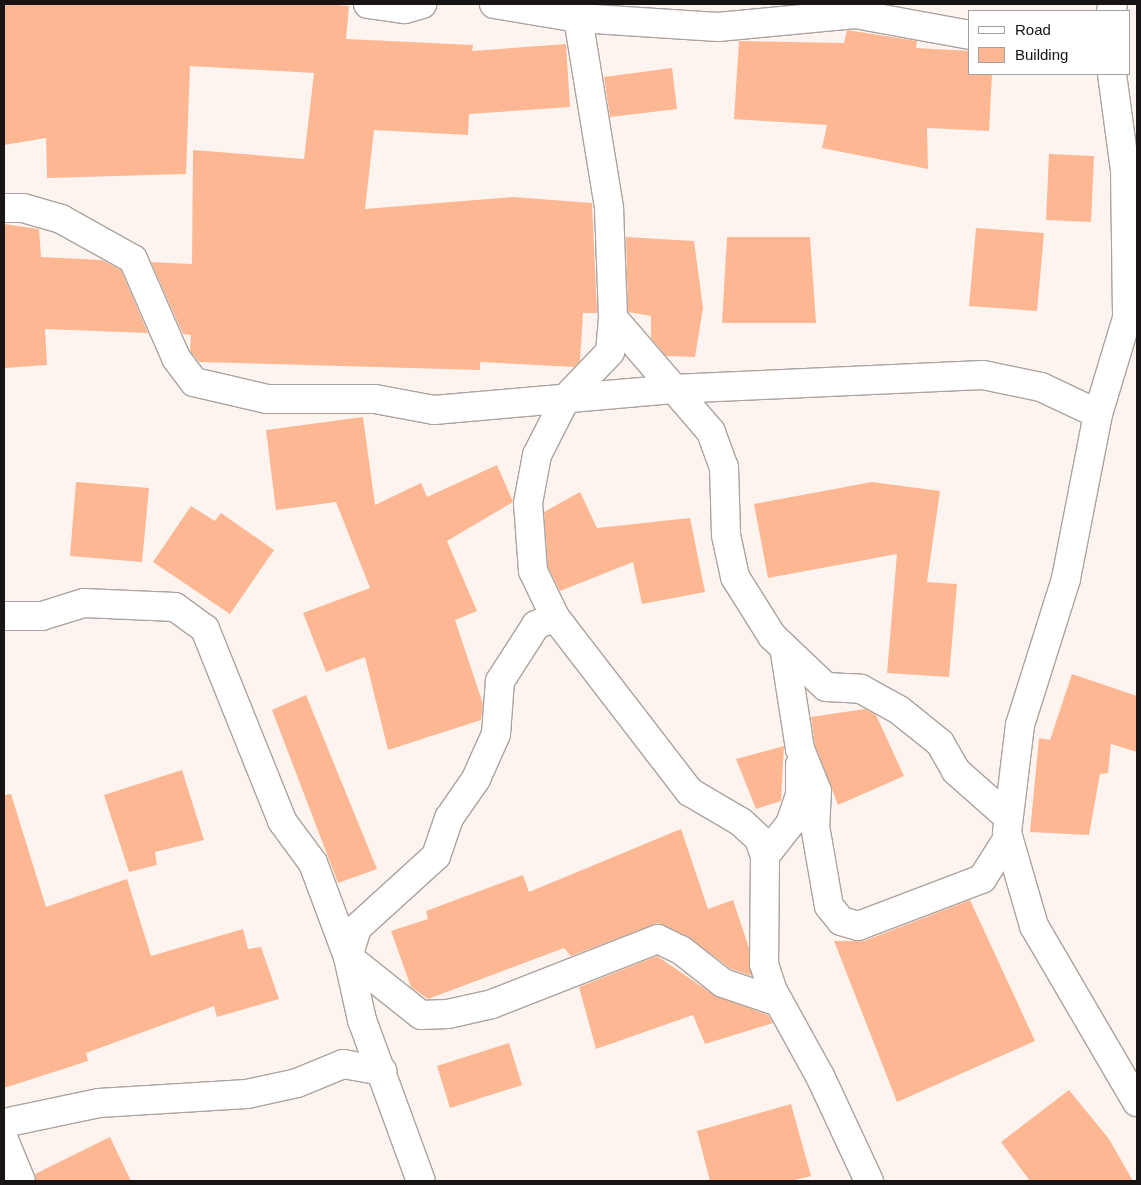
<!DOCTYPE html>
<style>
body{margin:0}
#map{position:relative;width:1141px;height:1185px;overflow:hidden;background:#fdf4f0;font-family:Arial,sans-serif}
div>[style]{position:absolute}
.building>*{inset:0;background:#fdb893}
.roads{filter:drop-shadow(1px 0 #aba39f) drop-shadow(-1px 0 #aba39f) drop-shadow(0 1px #aba39f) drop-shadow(0 -1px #aba39f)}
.minor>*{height:28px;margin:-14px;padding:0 14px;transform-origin:14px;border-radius:14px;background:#fff}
span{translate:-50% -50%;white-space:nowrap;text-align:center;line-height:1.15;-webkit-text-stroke:4px #fff;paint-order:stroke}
.frame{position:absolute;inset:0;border:5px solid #171413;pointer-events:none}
.legend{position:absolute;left:968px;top:10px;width:162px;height:65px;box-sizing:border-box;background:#fff;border:1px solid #a2a1a1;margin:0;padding:6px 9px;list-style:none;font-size:15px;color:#171413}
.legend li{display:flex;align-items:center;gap:10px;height:25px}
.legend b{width:25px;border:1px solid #a2a1a1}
</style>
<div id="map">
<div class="building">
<i style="clip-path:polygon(4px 4px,327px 4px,349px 6px,346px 39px,473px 45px,472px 51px,566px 44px,570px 107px,469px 114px,468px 135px,374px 130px,365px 209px,513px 197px,592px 203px,597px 313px,583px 313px,580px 361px,574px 367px,480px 362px,480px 370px,199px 362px,190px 351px,191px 335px,183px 334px,151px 262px,192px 264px,193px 150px,304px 159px,314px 73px,190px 66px,186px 174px,47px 178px,46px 138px,4px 145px)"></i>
<i style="clip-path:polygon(847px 30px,917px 41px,916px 48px,970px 51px,970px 74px,992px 74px,989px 131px,927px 128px,928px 169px,822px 148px,827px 125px,734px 119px,739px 41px,844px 43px)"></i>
<i style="clip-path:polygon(672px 68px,677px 109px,610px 117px,604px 77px)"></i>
<i style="clip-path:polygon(1049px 154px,1094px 156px,1091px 222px,1046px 220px)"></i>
<i style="clip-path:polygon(4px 224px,39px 229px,41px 257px,102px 260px,121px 270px,148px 333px,45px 329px,47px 365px,4px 368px)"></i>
<i style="clip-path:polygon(976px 228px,1044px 233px,1037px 311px,969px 306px)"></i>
<i style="clip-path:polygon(626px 237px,694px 241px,703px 308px,695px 357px,666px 356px,651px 338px,651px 316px,628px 312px)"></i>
<i style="clip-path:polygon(727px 237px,810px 237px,816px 323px,722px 323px)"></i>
<i style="clip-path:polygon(363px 417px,375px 505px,421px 483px,427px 497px,497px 465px,513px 502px,447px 541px,477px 611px,455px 620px,483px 704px,481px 720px,388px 750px,365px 657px,326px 672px,303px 613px,370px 588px,336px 502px,276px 510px,266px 430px)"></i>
<i style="clip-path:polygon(76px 482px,149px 488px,142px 562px,70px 556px)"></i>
<i style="clip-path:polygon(872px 482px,940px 491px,927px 582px,957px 584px,949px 677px,887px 673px,897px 554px,768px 578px,754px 504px)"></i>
<i style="clip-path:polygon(580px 492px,597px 528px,690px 518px,705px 592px,642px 604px,633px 562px,560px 591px,548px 567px,544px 512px)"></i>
<i style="clip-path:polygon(191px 506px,215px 521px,221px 513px,274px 550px,230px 614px,153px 562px)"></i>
<i style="clip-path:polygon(1072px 674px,1137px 696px,1137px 752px,1111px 744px,1108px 773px,1100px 774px,1089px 835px,1030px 832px,1039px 738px,1050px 740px)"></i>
<i style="clip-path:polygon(306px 695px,377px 869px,338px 883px,272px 710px)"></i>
<i style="clip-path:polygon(865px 709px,876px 715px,904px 776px,838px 805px,815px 745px,811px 717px)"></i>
<i style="clip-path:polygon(784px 746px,781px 801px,756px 809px,736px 759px)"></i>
<i style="clip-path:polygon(182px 770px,204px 840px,155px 852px,157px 865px,129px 872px,104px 795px)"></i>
<i style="clip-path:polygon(11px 794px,46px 907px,127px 879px,151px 956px,243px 929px,248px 949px,261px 947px,279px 999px,217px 1017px,214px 1006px,86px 1053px,88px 1061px,4px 1088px,4px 795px)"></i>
<i style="clip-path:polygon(681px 829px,708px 909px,733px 900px,749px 948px,752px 976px,731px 969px,690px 938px,658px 923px,571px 956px,564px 948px,428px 999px,411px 987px,391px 931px,428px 919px,426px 911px,523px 875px,529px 892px)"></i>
<i style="clip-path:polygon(970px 900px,1035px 1041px,897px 1102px,834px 941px,864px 941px)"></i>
<i style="clip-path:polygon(657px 956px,714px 995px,768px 1015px,773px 1023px,705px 1044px,693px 1015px,596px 1049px,579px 987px)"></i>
<i style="clip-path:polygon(509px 1043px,522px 1085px,450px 1108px,437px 1066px)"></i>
<i style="clip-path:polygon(1069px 1090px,1109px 1139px,1133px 1181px,1030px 1181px,1001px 1142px)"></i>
<i style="clip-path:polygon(791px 1104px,811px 1176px,791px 1181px,710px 1181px,697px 1131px)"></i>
<i style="clip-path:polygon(110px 1137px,131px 1181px,36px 1181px,35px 1174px)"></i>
</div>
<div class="roads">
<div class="minor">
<i style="left:368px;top:4px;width:37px;rotate:8deg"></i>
<i style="left:405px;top:9px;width:18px;rotate:-16deg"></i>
<i style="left:494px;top:4px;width:85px;rotate:9.5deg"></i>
<i style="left:578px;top:18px;width:140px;rotate:3.7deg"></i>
<i style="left:718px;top:27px;width:138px;rotate:-5.4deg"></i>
<i style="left:855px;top:14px;width:117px;rotate:10.3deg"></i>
<i style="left:1111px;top:11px;width:7px;rotate:-74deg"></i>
<i style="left:578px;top:18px;width:193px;rotate:80.7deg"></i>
<i style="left:609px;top:208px;width:110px;rotate:87.9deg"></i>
<i style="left:613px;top:318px;width:34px;rotate:95deg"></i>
<i style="left:610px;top:352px;width:64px;rotate:133.7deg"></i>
<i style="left:566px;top:398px;width:64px;rotate:117deg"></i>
<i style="left:537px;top:455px;width:49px;rotate:100.6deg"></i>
<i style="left:528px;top:503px;width:68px;rotate:85.8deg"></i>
<i style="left:533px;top:571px;width:51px;rotate:64.4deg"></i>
<i style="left:555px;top:617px;width:221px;rotate:52.4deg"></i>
<i style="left:690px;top:792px;width:59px;rotate:30.5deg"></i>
<i style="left:741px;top:822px;width:25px;rotate:43deg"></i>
<i style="left:759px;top:839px;width:18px;rotate:71deg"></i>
<i style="left:765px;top:856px;width:108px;rotate:90.5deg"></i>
<i style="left:764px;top:964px;width:28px;rotate:72deg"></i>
<i style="left:773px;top:991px;width:97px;rotate:61.1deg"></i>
<i style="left:820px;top:1076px;width:116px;rotate:65deg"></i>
<i style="left:1112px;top:74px;width:97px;rotate:82.3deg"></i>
<i style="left:1125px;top:170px;width:148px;rotate:89.2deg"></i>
<i style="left:1127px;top:318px;width:100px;rotate:106.8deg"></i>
<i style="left:1098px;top:414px;width:168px;rotate:101deg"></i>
<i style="left:1066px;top:579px;width:153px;rotate:107.5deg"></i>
<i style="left:1020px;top:725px;width:109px;rotate:96.9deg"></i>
<i style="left:1007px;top:833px;width:97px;rotate:73.8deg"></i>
<i style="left:1034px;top:926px;width:204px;rotate:59.7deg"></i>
<i style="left:4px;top:208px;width:19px"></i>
<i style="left:23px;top:208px;width:40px;rotate:16deg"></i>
<i style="left:61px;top:219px;width:82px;rotate:29.1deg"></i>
<i style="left:133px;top:259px;width:108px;rotate:66.5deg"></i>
<i style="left:176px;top:358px;width:30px;rotate:53deg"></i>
<i style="left:194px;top:382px;width:75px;rotate:13.1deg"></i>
<i style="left:267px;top:399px;width:108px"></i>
<i style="left:375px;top:399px;width:60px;rotate:10.6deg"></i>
<i style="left:434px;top:410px;width:240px;rotate:-5deg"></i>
<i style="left:673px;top:389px;width:310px;rotate:-2.6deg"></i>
<i style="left:983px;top:375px;width:59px;rotate:11.7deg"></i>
<i style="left:1041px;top:387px;width:63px;rotate:25.3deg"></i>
<i style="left:613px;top:318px;width:150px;rotate:49.3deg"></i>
<i style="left:711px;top:432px;width:37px;rotate:70deg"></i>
<i style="left:724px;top:467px;width:68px;rotate:88.3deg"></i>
<i style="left:726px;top:535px;width:43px;rotate:77.9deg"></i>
<i style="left:735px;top:577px;width:70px;rotate:57.9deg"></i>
<i style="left:772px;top:636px;width:74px;rotate:43.4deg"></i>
<i style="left:826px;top:687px;width:35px;rotate:3deg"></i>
<i style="left:861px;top:689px;width:43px;rotate:28.9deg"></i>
<i style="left:899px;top:710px;width:53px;rotate:38.8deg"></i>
<i style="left:940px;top:743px;width:32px;rotate:60deg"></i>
<i style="left:956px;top:771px;width:69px;rotate:41.5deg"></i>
<i style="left:4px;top:616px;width:38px"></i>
<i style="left:42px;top:616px;width:44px;rotate:-17.2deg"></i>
<i style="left:84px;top:603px;width:91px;rotate:2.5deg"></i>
<i style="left:175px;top:607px;width:37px;rotate:36deg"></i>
<i style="left:205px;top:629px;width:207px;rotate:68.1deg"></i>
<i style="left:282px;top:821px;width:52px;rotate:53.6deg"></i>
<i style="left:313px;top:863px;width:100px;rotate:69.6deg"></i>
<i style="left:348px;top:957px;width:65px;rotate:77.5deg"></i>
<i style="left:362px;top:1020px;width:171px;rotate:69.9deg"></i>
<i style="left:555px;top:617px;width:21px;rotate:157deg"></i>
<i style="left:536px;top:625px;width:67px;rotate:122.7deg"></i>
<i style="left:500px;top:681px;width:53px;rotate:94.3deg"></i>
<i style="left:496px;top:734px;width:49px;rotate:114deg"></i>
<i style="left:476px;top:779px;width:47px;rotate:124.7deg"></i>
<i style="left:449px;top:818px;width:40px;rotate:108.9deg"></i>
<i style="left:436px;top:856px;width:107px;rotate:137.7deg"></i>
<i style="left:357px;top:928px;width:30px;rotate:107deg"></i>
<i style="left:348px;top:957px;width:93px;rotate:38.5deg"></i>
<i style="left:421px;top:1015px;width:27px;rotate:-2deg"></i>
<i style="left:448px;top:1014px;width:45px;rotate:-12.8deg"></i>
<i style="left:492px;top:1004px;width:178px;rotate:-21.4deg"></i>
<i style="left:658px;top:939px;width:25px;rotate:26deg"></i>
<i style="left:681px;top:950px;width:53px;rotate:38.2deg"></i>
<i style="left:723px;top:983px;width:59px;rotate:18.7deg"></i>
<i style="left:785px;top:653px;width:97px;rotate:81.1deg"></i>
<i style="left:800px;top:749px;width:45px;rotate:68deg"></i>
<i style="left:817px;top:791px;width:35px;rotate:93deg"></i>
<i style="left:815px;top:826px;width:81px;rotate:80.1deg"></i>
<i style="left:829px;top:906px;width:19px;rotate:51deg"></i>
<i style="left:841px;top:921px;width:18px;rotate:16deg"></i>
<i style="left:858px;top:926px;width:133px;rotate:-20.8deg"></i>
<i style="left:982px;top:879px;width:49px;rotate:-57.6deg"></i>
<i style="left:765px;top:856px;width:41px;rotate:-52deg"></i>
<i style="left:790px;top:824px;width:31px;rotate:-71deg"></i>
<i style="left:800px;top:795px;width:30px;rotate:-90deg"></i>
<i style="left:4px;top:1123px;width:97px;rotate:-11.9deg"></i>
<i style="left:99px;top:1103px;width:148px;rotate:-3.5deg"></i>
<i style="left:247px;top:1094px;width:51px;rotate:-12.4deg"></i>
<i style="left:297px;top:1083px;width:50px;rotate:-22.4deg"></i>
<i style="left:343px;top:1064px;width:40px;rotate:10deg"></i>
<i style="left:4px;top:1140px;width:44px;rotate:67.5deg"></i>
</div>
</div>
<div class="frame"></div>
<ul class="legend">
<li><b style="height:6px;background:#fff"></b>Road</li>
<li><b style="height:14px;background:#fdb893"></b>Building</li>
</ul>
</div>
